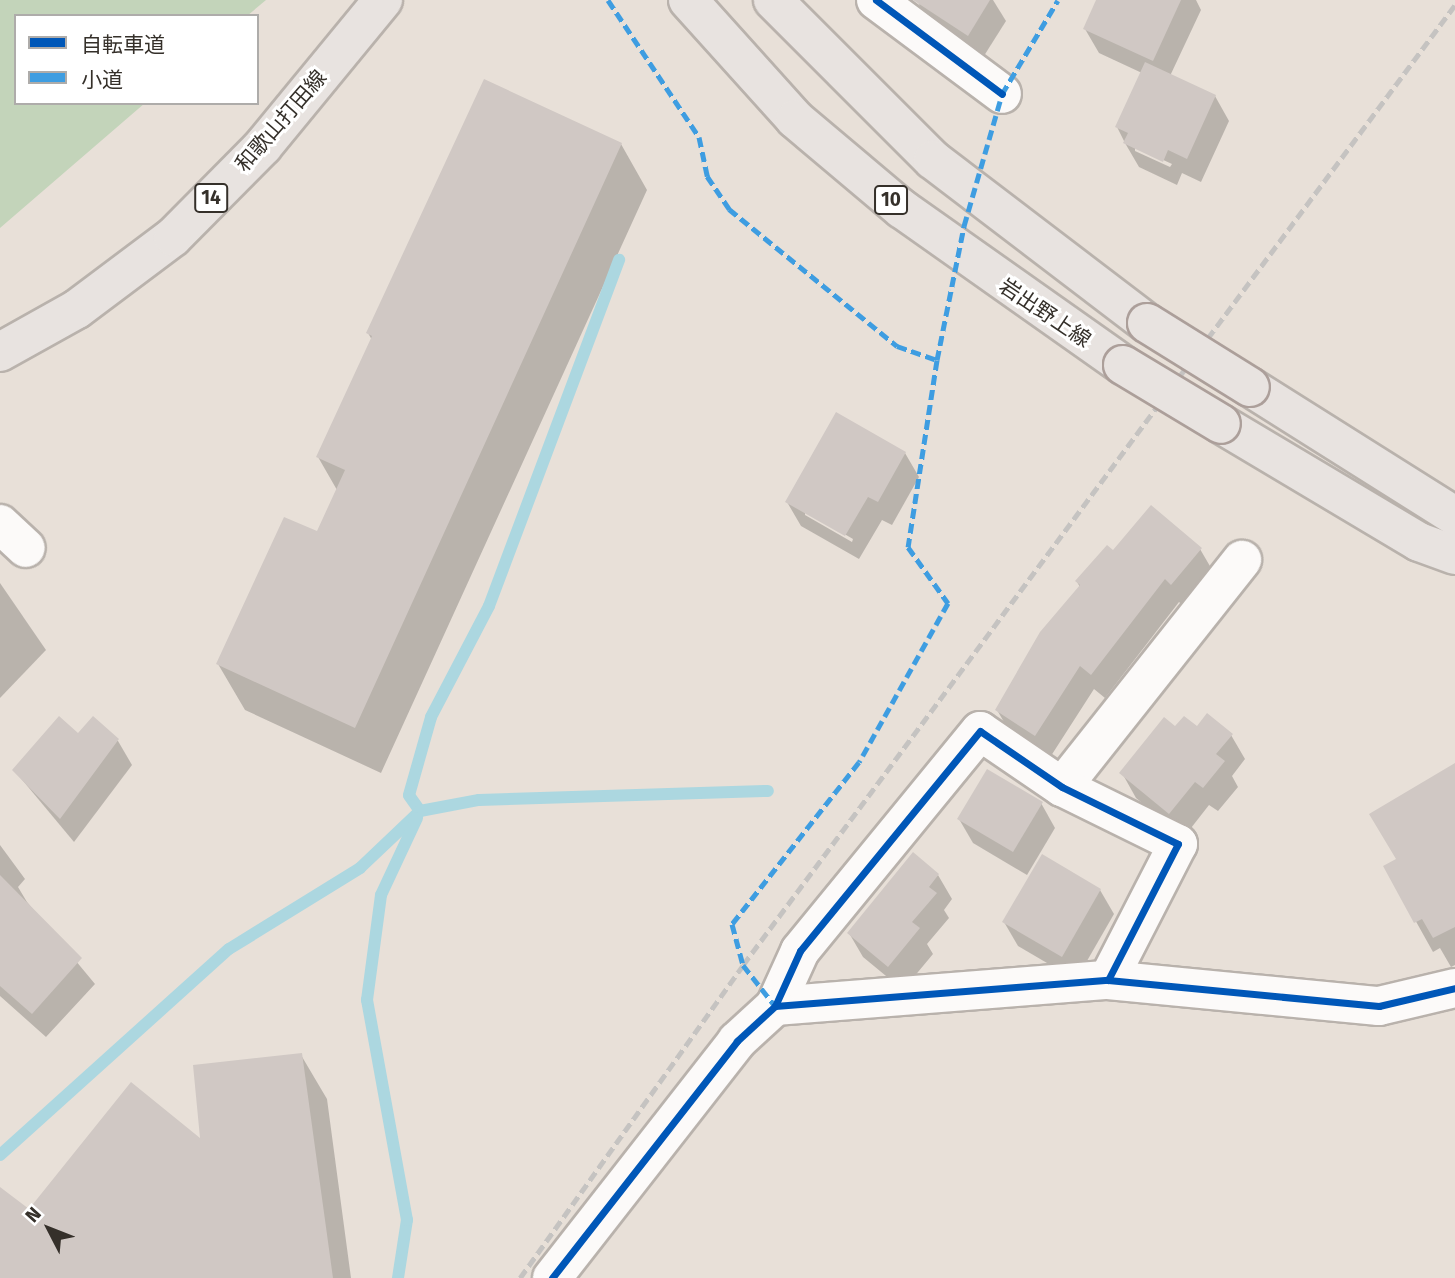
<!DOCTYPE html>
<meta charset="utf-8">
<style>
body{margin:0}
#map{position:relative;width:1455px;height:1278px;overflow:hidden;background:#e8e0d8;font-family:"Fira Sans","Noto Sans JP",sans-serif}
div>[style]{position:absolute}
.green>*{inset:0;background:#c3d4ba}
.shadow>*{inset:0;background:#0003}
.stream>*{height:12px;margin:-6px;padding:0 6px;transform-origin:6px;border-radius:6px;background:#acd7e0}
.building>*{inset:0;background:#d0c8c4}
.roads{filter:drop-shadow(2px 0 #b9b2ac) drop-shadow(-2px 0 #b9b2ac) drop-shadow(0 2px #b9b2ac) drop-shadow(0 -2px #b9b2ac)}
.minor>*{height:38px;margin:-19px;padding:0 19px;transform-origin:19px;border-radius:19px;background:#fcfaf9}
.major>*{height:38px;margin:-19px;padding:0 19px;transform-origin:19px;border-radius:19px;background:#e8e3e0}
.rail>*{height:5px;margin-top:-2.5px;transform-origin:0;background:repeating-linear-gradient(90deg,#c5c3c1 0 10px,transparent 0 15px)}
.bridges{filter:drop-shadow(2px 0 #ac9f9a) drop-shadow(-2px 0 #ac9f9a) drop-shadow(0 2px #ac9f9a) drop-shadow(0 -2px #ac9f9a)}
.major-bridge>*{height:38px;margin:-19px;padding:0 19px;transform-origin:19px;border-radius:19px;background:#e8e3e0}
.quiet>*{height:5px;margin-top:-2.5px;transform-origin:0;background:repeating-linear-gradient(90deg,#3e9de1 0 10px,transparent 0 15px)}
.cycleway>*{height:7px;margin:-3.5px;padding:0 3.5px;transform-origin:3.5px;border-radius:3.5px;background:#0057b8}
span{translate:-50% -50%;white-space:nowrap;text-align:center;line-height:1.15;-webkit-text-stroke:6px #fff;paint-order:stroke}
.shield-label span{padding:2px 5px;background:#fff;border:2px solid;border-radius:5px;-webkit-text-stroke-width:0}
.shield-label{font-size:19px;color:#35302a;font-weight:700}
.street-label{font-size:21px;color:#35302a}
.legend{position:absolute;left:14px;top:14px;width:245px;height:91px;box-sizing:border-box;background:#fff;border:2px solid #aeacaa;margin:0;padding:9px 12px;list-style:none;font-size:21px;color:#35302a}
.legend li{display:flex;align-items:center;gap:14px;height:35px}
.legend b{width:35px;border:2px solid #aeacaa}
.north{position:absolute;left:14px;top:1194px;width:70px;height:70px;-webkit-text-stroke:5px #fff;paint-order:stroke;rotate:312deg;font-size:19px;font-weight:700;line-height:28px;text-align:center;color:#35302a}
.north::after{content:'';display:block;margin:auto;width:24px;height:32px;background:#35302a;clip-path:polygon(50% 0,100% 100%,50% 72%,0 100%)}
</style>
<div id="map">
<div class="green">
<i style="clip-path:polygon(0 0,266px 0,247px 16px,16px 16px,16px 103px,145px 103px,0 228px)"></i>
</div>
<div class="shadow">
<i style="clip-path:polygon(917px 0,993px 0,1006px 21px,982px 59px,930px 26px)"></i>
<i style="clip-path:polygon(evenodd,1098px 0,1196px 0,1201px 10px,1170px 76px,1215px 96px,1229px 121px,1201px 182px,1182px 173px,1177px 185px,1139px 167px,1125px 143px,1117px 127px,1142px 73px,1099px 53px,1085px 29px,1098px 0,1135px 147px,1172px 164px,1170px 167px,1135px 151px,1135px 147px)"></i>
<i style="clip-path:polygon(621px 144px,647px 190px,381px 773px,245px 710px,218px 664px,318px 533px,337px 490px,318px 457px,372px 340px,368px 333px)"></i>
<i style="clip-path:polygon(evenodd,905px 453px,919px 477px,892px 525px,882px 520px,859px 559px,801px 526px,787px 502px,905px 453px,805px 511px,853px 539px,852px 542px,805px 515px,805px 511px)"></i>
<i style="clip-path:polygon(1200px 549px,1214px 573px,1186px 608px,1179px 602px,1105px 698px,1094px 689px,1049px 759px,1011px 734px,997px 710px,1080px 587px,1077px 582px,1113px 553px)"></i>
<i style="clip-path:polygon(0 583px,46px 650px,0 698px)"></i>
<i style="clip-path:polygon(1175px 728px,1231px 735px,1245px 759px,1232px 776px,1238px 787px,1218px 811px,1209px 805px,1184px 837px,1136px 798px,1122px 773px)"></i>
<i style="clip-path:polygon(78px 736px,118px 741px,132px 765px,74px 842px,14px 770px)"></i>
<i style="clip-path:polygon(1455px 765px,1455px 965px,1451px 967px,1440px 948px,1433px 952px,1385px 866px,1398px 859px)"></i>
<i style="clip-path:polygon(1041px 803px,1055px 828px,1027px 875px,973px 843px,959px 819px)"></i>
<i style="clip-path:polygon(0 845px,25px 879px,18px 887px,27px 902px,95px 984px,46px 1037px,0 996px)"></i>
<i style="clip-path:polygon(938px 875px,952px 899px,944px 910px,949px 918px,927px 944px,933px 954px,903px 990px,863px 957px,849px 933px)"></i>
<i style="clip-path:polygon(1100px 890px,1114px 914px,1076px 980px,1018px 946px,1004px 922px)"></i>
<i style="clip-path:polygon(301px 1055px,327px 1099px,351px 1278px,0 1278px,0 1192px,29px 1212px,202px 1142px)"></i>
</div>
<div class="stream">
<i style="left:420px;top:811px;width:19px;rotate:-125deg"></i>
<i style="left:409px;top:795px;width:81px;rotate:-74.2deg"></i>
<i style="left:431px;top:717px;width:125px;rotate:-62.4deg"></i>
<i style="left:489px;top:606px;width:370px;rotate:-69.4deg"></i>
<i style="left:0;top:1155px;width:308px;rotate:-42deg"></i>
<i style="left:229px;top:949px;width:154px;rotate:-31.7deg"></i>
<i style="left:360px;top:868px;width:83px;rotate:-43.5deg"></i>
<i style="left:420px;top:811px;width:60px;rotate:-10.6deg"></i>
<i style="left:479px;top:800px;width:289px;rotate:-1.8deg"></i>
<i style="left:398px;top:1278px;width:59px;rotate:-81.2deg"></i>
<i style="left:407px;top:1220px;width:224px;rotate:-100.3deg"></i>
<i style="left:367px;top:1000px;width:106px;rotate:-82.4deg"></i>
<i style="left:381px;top:895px;width:85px;rotate:-64.9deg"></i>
</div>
<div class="building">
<i style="clip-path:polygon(913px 0,990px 0,968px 36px)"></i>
<i style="clip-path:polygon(1096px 0,1181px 0,1153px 61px,1083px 29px)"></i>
<i style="clip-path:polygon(1145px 62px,1216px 95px,1187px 159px,1168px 150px,1163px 162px,1123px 143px,1128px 133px,1115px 127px)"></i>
<i style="clip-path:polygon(484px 79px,622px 143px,355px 728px,216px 664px,284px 517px,317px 531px,345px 470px,316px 457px,372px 336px,366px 333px)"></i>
<i style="clip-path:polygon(836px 412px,906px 452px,878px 502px,868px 497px,845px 536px,785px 502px)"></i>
<i style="clip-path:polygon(1151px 505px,1202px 548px,1171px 585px,1165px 579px,1091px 675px,1080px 666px,1035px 736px,995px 710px,1040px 632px,1080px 585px,1075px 581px,1107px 545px,1113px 550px)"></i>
<i style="clip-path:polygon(1207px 713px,1233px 734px,1216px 754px,1225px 761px,1203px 788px,1195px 782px,1169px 814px,1119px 773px,1164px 717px,1175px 726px,1184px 716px,1197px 726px)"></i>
<i style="clip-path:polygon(59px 716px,78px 733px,93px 716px,119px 739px,60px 819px,12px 770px)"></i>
<i style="clip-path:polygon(1455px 763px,1455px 927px,1433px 938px,1422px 919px,1414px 923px,1383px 866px,1396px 859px,1369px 814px)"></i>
<i style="clip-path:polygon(987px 769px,1043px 802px,1013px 852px,957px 819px)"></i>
<i style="clip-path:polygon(913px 852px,939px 874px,929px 887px,937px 893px,912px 922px,920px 928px,888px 967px,847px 933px)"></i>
<i style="clip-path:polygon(1042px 854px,1101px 889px,1062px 957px,1002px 922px)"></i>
<i style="clip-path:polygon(0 875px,82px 958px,32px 1014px,0 986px)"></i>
<i style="clip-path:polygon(302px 1053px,333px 1278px,0 1278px,0 1187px,29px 1209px,131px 1082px,200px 1138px,193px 1065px)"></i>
</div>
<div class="roads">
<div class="minor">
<i style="left:876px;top:0;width:157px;rotate:36.7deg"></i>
<i style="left:0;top:524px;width:35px;rotate:43deg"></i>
<i style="left:1062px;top:787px;width:290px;rotate:-51.6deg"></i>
<i style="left:1108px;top:980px;width:153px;rotate:-62.8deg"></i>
<i style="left:1178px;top:844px;width:129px;rotate:-153.8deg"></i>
<i style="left:1062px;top:787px;width:99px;rotate:-145.7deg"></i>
<i style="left:980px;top:731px;width:284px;rotate:129.3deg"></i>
<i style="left:800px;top:951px;width:60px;rotate:114.4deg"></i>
<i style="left:775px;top:1006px;width:334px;rotate:-4.5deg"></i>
<i style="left:1108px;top:980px;width:272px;rotate:5.5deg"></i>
<i style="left:1379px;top:1006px;width:78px;rotate:-13.3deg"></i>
<i style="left:552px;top:1278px;width:301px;rotate:-52deg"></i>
<i style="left:737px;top:1041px;width:52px;rotate:-42.6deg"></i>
</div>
<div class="major">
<i style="left:688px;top:0;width:160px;rotate:48deg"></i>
<i style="left:795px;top:119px;width:140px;rotate:40.1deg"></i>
<i style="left:902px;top:209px;width:271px;rotate:35.2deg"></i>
<i style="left:773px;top:0;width:226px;rotate:45deg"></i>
<i style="left:933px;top:160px;width:269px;rotate:37.3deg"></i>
<i style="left:0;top:352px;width:88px;rotate:-29.2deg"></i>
<i style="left:77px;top:309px;width:120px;rotate:-36.9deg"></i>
<i style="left:173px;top:237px;width:128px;rotate:-45.3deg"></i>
<i style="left:263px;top:146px;width:189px;rotate:-50.6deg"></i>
<i style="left:1250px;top:387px;width:242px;rotate:32.2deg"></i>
<i style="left:1221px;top:424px;width:230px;rotate:30.8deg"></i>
<i style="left:1419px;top:542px;width:38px;rotate:20deg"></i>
</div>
</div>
<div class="rail">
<i style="left:520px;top:1278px;width:384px;rotate:-54.5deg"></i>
<i style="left:743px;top:965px;width:1195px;rotate:-53.44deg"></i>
</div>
<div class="bridges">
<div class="major-bridge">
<i style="left:1147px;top:323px;width:121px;rotate:31.9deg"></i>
<i style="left:1123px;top:365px;width:114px;rotate:31deg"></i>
</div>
</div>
<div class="quiet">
<i style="left:608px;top:0;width:164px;rotate:56.4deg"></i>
<i style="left:699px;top:137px;width:40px;rotate:78deg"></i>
<i style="left:707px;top:176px;width:40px;rotate:56deg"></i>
<i style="left:729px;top:209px;width:217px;rotate:39.2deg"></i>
<i style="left:897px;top:346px;width:42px;rotate:19.3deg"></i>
<i style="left:937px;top:360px;width:189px;rotate:98.8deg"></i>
<i style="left:908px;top:547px;width:69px;rotate:54.5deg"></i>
<i style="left:948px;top:603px;width:182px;rotate:119.2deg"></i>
<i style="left:859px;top:762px;width:206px;rotate:128.1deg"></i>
<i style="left:732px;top:924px;width:42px;rotate:75deg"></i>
<i style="left:743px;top:965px;width:52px;rotate:52deg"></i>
<i style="left:937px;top:360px;width:137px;rotate:-78.6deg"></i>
<i style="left:964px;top:226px;width:137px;rotate:-73.9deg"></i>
<i style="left:1002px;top:94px;width:109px;rotate:-59.2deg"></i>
</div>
<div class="cycleway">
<i style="left:876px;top:0;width:157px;rotate:36.7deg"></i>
<i style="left:1108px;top:980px;width:153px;rotate:-62.8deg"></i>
<i style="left:1178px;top:844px;width:129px;rotate:-153.8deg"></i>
<i style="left:1062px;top:787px;width:99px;rotate:-145.7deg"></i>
<i style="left:980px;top:731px;width:284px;rotate:129.3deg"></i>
<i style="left:800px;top:951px;width:60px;rotate:114.4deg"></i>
<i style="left:775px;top:1006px;width:334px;rotate:-4.5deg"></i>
<i style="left:1108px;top:980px;width:272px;rotate:5.5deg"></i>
<i style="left:1379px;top:1006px;width:78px;rotate:-13.3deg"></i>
<i style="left:552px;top:1278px;width:301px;rotate:-52deg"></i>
<i style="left:737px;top:1041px;width:52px;rotate:-42.6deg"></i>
</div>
<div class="shield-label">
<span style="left:211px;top:198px">14</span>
<span style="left:891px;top:200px">10</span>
</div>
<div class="street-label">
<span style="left:281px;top:121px;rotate:-49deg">和歌山打田線</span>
<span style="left:1045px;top:313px;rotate:34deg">岩出野上線</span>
</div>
<ul class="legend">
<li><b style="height:9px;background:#0057b8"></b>自転車道</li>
<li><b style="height:9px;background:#3e9de1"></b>小道</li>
</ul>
<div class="north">N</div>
</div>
